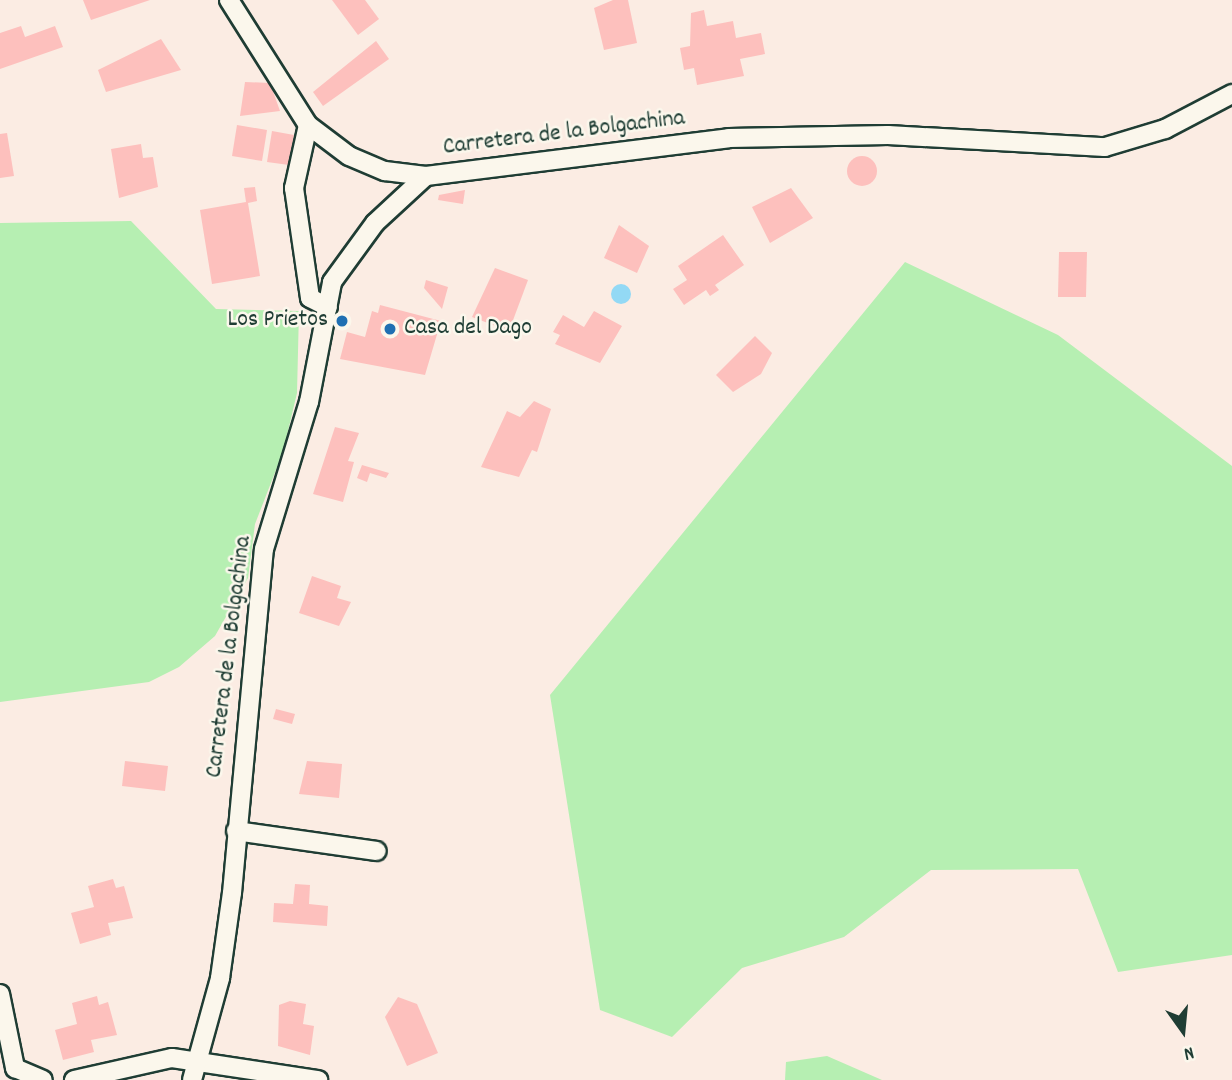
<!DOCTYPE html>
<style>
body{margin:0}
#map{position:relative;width:1232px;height:1080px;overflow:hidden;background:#fbece3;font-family:Dekko,sans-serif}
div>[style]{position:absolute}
.green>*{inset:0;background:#b6efb2}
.water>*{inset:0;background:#93d9f5}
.round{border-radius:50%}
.building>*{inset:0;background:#fdc0bd}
.roads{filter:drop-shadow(2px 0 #1f3d34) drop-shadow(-2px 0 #1f3d34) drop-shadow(0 2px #1f3d34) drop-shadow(0 -2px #1f3d34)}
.minor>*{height:18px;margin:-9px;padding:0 9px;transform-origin:9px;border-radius:9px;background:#fbf7ec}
.dots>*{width:19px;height:19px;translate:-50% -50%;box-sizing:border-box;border:4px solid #fbf7ec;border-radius:50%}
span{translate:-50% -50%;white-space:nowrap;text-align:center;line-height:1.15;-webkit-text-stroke:5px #fbf7ec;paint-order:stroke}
.street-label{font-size:24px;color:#1f3d34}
.poi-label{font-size:24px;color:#1f3d34}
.right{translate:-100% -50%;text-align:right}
.left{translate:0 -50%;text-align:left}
.north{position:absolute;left:1148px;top:996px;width:70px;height:70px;-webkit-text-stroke:5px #fbf7ec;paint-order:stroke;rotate:165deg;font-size:19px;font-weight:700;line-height:28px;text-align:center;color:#1f3d34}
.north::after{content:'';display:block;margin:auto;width:24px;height:32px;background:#1f3d34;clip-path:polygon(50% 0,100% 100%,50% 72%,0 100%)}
</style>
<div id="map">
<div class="green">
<i style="clip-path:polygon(131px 221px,216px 309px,299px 311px,297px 393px,283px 452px,255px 524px,248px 578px,215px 636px,179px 667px,149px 682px,0 702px,0 223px)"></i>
<i style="clip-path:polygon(905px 262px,1058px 335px,1232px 466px,1232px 955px,1118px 972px,1078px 869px,931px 870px,844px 937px,742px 968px,672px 1037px,600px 1010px,550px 695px)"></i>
<i style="clip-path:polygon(827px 1056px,882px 1080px,785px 1080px,786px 1062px)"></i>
</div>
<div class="water">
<i class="round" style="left:611px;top:284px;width:20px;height:20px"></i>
</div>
<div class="building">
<i style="clip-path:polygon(83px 0,150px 0,91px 20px)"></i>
<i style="clip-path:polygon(332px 0,365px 0,379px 19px,358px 35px)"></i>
<i style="clip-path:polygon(613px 0,628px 0,637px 43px,604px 50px,594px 8px)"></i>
<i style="clip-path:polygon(704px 10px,707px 26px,733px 21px,736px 38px,761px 33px,765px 54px,740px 59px,744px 76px,697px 85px,694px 68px,684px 70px,680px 48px,690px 46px,691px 13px)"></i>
<i style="clip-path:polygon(21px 26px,25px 37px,55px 26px,63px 47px,0 69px,0 33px)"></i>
<i style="clip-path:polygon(161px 39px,181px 70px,106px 92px,98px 70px)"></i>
<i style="clip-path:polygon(376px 41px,389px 59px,323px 106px,313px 92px)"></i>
<i style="clip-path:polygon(245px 82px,270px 83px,280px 111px,240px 116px)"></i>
<i style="clip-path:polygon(237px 125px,267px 130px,262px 161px,232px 156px)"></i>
<i style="clip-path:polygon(272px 131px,294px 135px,289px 165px,267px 162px)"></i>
<i style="clip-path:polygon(7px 133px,14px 176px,0 178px,0 134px)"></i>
<i style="clip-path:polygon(141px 144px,143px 158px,153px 157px,158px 187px,119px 198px,111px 149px)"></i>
<i class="round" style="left:847px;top:156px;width:30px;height:30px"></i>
<i style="clip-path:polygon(255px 187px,257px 201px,248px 203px,260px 276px,212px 284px,200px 210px,246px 202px,244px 188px)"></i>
<i style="clip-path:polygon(791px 188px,813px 218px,770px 243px,752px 207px)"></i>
<i style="clip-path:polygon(465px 190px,463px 204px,438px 200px,439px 195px)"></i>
<i style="clip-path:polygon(619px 225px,649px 246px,637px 273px,604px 258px)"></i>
<i style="clip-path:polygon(723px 235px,744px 265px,715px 285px,719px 290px,710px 296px,706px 290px,684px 305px,673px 289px,687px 280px,678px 266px)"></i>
<i style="clip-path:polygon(1059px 252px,1087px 252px,1086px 297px,1058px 297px)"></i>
<i style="clip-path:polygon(495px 268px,528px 280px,509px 331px,472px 317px)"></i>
<i style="clip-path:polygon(426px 280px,448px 287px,442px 309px,424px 288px)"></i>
<i style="clip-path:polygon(380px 305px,441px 321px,425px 375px,340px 359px,347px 332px,365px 337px,372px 311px,378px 313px)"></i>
<i style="clip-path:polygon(594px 311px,622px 326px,600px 363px,555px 344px,560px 335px,553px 332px,563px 315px,584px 327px)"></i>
<i style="clip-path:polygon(755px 336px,772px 353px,761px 374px,733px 392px,716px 375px)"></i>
<i style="clip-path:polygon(534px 401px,551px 409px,537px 452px,532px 450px,519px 477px,481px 467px,507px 411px,520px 417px)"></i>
<i style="clip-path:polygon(335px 427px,359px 433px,348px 461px,354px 462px,343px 502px,313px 494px)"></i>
<i style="clip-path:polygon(362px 465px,389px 473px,386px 478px,370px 473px,367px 482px,357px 478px)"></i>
<i style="clip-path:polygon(312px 576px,341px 586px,337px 598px,351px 602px,339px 626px,299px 613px)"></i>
<i style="clip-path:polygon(276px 709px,295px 714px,292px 724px,273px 719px)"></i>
<i style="clip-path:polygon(125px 761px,168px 766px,165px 791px,122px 786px)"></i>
<i style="clip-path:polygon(307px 761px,342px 764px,339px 798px,299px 794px)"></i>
<i style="clip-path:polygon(113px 879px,116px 888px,124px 886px,133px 918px,108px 923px,111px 935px,80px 944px,71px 913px,94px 907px,88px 886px)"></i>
<i style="clip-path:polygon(295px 884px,310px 885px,309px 904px,328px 906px,327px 926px,273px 922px,274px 903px,293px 904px)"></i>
<i style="clip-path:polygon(97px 996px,99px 1005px,108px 1002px,117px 1035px,91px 1040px,94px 1052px,63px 1060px,55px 1030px,77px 1024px,72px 1003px)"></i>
<i style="clip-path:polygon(398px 997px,417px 1004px,438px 1053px,407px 1066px,385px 1017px)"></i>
<i style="clip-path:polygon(290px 1001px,306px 1004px,303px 1024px,314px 1026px,310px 1055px,278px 1046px,279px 1005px)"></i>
</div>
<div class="roads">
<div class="minor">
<i style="left:229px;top:0;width:148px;rotate:57.7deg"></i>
<i style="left:308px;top:125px;width:51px;rotate:37.1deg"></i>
<i style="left:349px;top:156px;width:39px;rotate:23deg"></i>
<i style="left:385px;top:171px;width:41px;rotate:7deg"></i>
<i style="left:308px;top:125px;width:65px;rotate:102.5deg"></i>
<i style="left:294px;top:188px;width:111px;rotate:81.7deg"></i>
<i style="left:310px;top:298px;width:20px;rotate:27deg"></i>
<i style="left:236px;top:831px;width:142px;rotate:8.1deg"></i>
<i style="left:0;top:994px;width:76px;rotate:78.5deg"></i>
<i style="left:15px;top:1068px;width:30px;rotate:23deg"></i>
<i style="left:74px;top:1080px;width:100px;rotate:-12.7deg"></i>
<i style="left:172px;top:1058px;width:148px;rotate:8.6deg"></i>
<i style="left:192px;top:1080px;width:106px;rotate:-74.6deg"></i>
<i style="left:220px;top:978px;width:86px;rotate:-82deg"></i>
<i style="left:232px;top:893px;width:345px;rotate:-84.7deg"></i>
<i style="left:264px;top:549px;width:154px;rotate:-73deg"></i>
<i style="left:309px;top:402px;width:122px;rotate:-79.1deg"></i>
<i style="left:332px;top:282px;width:73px;rotate:-53.9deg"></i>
<i style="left:375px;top:223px;width:69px;rotate:-42.7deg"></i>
<i style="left:426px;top:176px;width:305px;rotate:-7.1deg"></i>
<i style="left:729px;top:138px;width:159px;rotate:-1.1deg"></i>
<i style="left:888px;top:135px;width:217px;rotate:3.2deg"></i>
<i style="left:1105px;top:147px;width:63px;rotate:-16.7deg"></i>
<i style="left:1165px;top:129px;width:76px;rotate:-27.6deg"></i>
</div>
</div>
<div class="dots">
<i style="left:342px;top:321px;background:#1f6fb2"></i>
<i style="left:390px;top:329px;background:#1f6fb2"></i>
</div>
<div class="street-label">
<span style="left:564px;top:134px;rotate:-7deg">Carretera de la Bolgachina</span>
<span style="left:230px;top:657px;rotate:-83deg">Carretera de la Bolgachina</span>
</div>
<div class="poi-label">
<span class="right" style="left:328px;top:321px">Los Prietos</span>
<span class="left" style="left:404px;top:329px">Casa del Dago</span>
</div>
<div class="north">N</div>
</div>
